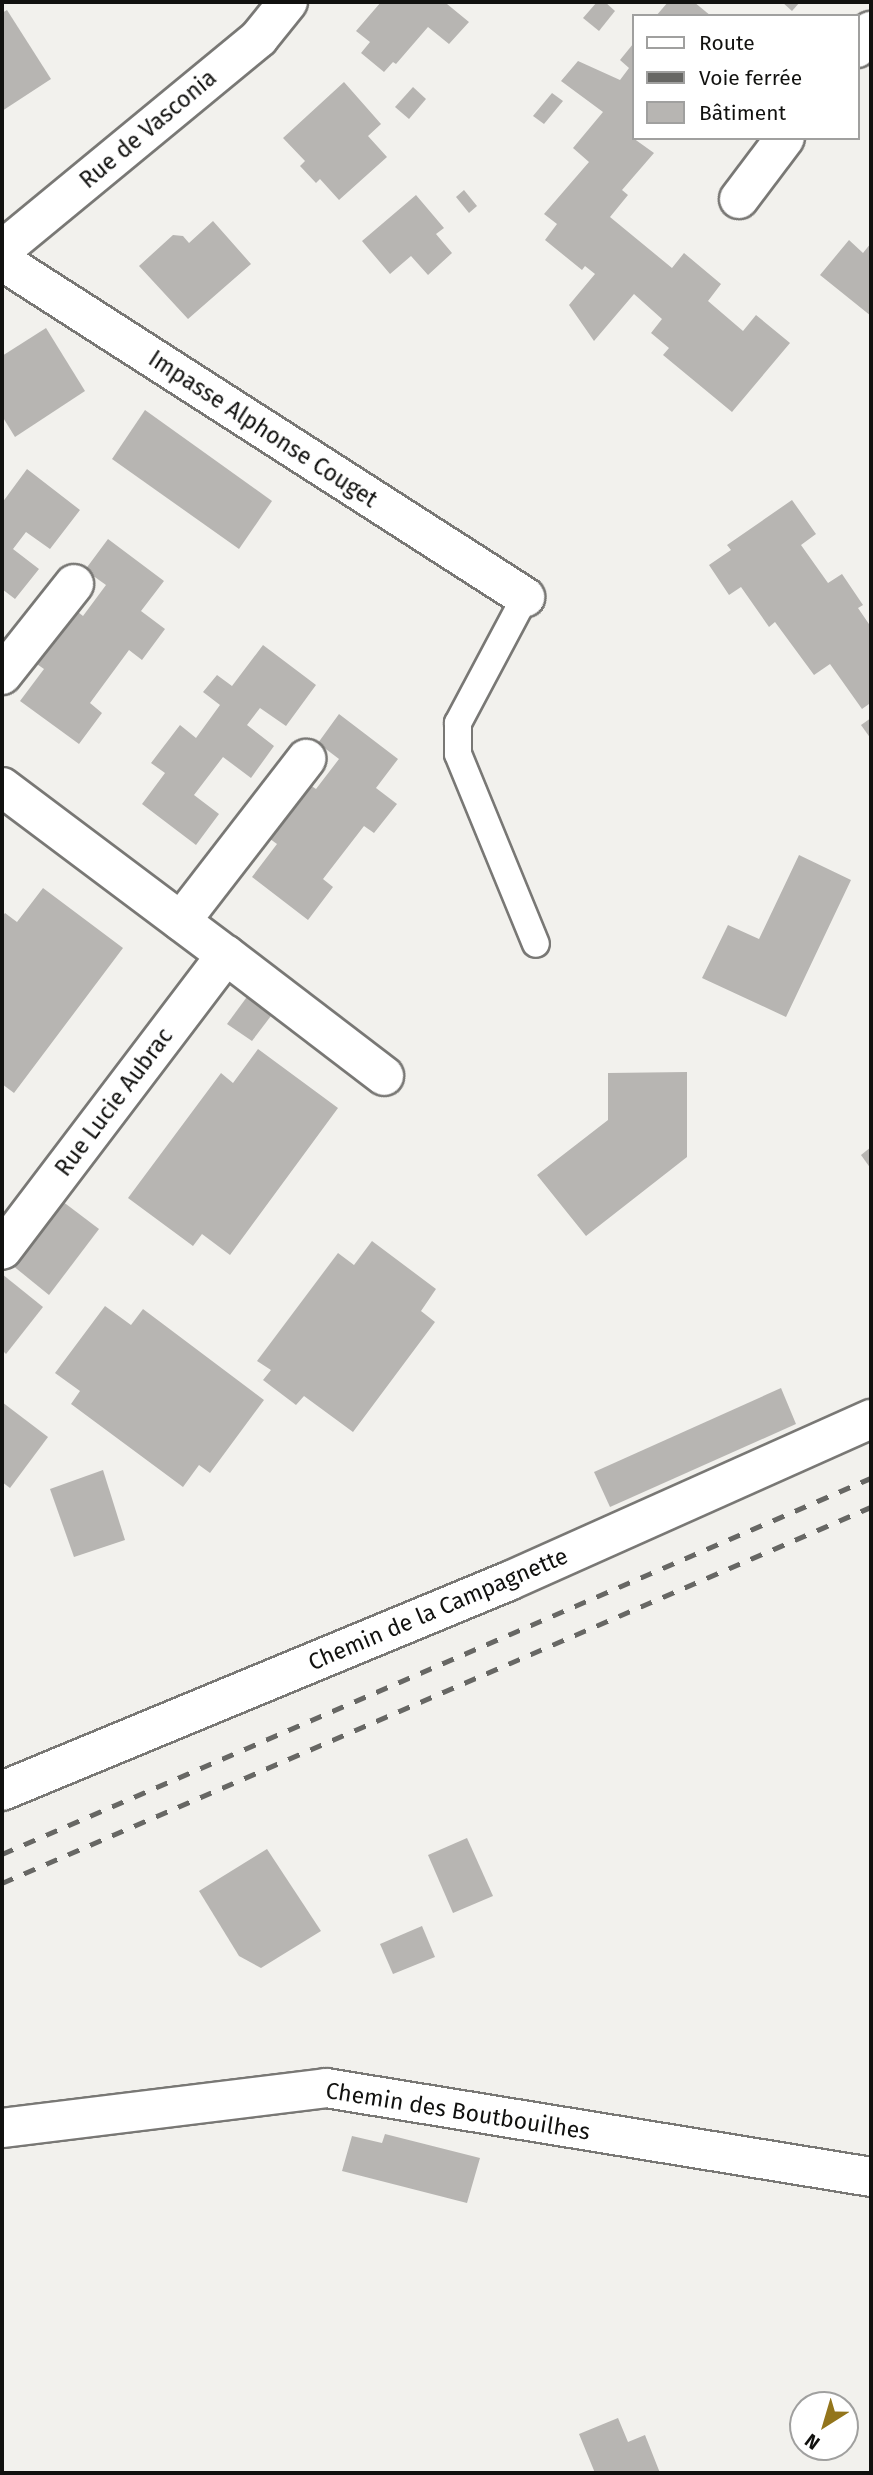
<!DOCTYPE html>
<meta charset="utf-8">
<style>
body{margin:0}
#map{position:relative;width:873px;height:2475px;overflow:hidden;background:#f2f1ed;font-family:"Fira Sans",sans-serif}
div>[style]{position:absolute}
.building>*{inset:0;background:#b7b5b2}
.roads{filter:drop-shadow(2px 0 #797875) drop-shadow(-2px 0 #797875) drop-shadow(0 2px #797875) drop-shadow(0 -2px #797875)}
.lane>*{height:26px;margin:-13px;padding:0 13px;transform-origin:13px;border-radius:13px;background:#fff}
.street>*{height:38px;margin:-19px;padding:0 19px;transform-origin:19px;border-radius:19px;background:#fff}
.rail>*{height:5px;margin-top:-2.5px;transform-origin:0;background:repeating-linear-gradient(90deg,#676764 0 12px,transparent 0 24px)}
span{translate:-50% -50%;white-space:nowrap;text-align:center;line-height:1.15;-webkit-text-stroke:5px #fff;paint-order:stroke}
.street-label{font-size:23px;color:#11110f}
.frame{position:absolute;inset:0;border:4px solid #11110f;pointer-events:none}
.legend{position:absolute;left:632px;top:14px;width:228px;height:126px;box-sizing:border-box;background:#fff;border:2px solid #a0a09f;margin:0;padding:9px 12px;list-style:none;font-size:21px;color:#11110f}
.legend li{display:flex;align-items:center;gap:14px;height:35px}
.legend b{width:35px;border:2px solid #a0a09f}
.north{position:absolute;left:789px;top:2391px;width:70px;height:70px;box-sizing:border-box;background:#fff;border:2px solid #a0a09f;border-radius:50%;rotate:217deg;font-size:19px;font-weight:700;line-height:28px;text-align:center;color:#11110f}
.north::after{content:'';display:block;margin:auto;width:24px;height:32px;background:#93751c;clip-path:polygon(50% 0,100% 100%,50% 72%,0 100%)}
</style>
<div id="map">
<div class="building">
<i style="clip-path:polygon(381px 2px,449px 2px,447px 4px,469px 22px,449px 44px,428px 27px,396px 64px,393px 62px,384px 72px,361px 53px,370px 42px,356px 31px)"></i>
<i style="clip-path:polygon(597px 2px,605px 2px,615px 11px,599px 31px,583px 18px)"></i>
<i style="clip-path:polygon(668px 2px,694px 2px,711px 16px,656px 16px)"></i>
<i style="clip-path:polygon(782px 2px,800px 2px,792px 11px)"></i>
<i style="clip-path:polygon(7px 10px,51px 79px,2px 111px,2px 13px)"></i>
<i style="clip-path:polygon(633px 44px,633px 138px,654px 153px,622px 190px,628px 195px,610px 217px,672px 268px,684px 253px,721px 284px,708px 301px,743px 331px,756px 315px,790px 343px,732px 412px,663px 355px,669px 348px,651px 333px,662px 319px,634px 294px,594px 341px,569px 305px,595px 274px,585px 266px,582px 270px,545px 240px,557px 224px,544px 214px,589px 162px,573px 148px,603px 112px,561px 81px,578px 61px,620px 80px,629px 68px,620px 60px)"></i>
<i style="clip-path:polygon(344px 82px,381px 124px,368px 136px,387px 157px,339px 200px,320px 179px,316px 183px,300px 166px,305px 161px,283px 138px)"></i>
<i style="clip-path:polygon(413px 87px,426px 99px,409px 119px,395px 107px)"></i>
<i style="clip-path:polygon(552px 93px,563px 101px,544px 124px,533px 116px)"></i>
<i style="clip-path:polygon(464px 190px,477px 206px,469px 213px,456px 197px)"></i>
<i style="clip-path:polygon(416px 195px,444px 228px,436px 234px,452px 253px,428px 275px,411px 256px,390px 274px,362px 241px)"></i>
<i style="clip-path:polygon(213px 221px,251px 264px,188px 319px,139px 266px,173px 235px,183px 236px,189px 243px)"></i>
<i style="clip-path:polygon(849px 240px,863px 253px,871px 243px,871px 316px,820px 275px)"></i>
<i style="clip-path:polygon(46px 328px,85px 391px,15px 437px,2px 416px,2px 356px)"></i>
<i style="clip-path:polygon(145px 410px,272px 501px,239px 549px,112px 459px)"></i>
<i style="clip-path:polygon(27px 469px,80px 510px,50px 549px,26px 532px,13px 549px,39px 569px,15px 599px,2px 589px,2px 503px)"></i>
<i style="clip-path:polygon(792px 500px,816px 534px,801px 545px,828px 583px,842px 574px,863px 605px,858px 608px,871px 627px,871px 706px,869px 704px,862px 709px,830px 664px,814px 675px,775px 622px,769px 627px,741px 587px,729px 595px,709px 565px,731px 550px,727px 545px)"></i>
<i style="clip-path:polygon(108px 539px,164px 581px,141px 611px,165px 629px,142px 660px,129px 650px,90px 703px,102px 713px,79px 744px,20px 701px,44px 669px,34px 662px,73px 608px,83px 616px,106px 585px,85px 570px)"></i>
<i style="clip-path:polygon(263px 645px,316px 685px,286px 726px,260px 708px,247px 725px,274px 746px,251px 778px,223px 757px,194px 795px,219px 814px,196px 845px,142px 804px,165px 773px,151px 763px,180px 725px,196px 738px,220px 705px,203px 692px,217px 675px,232px 686px)"></i>
<i style="clip-path:polygon(339px 714px,398px 759px,376px 788px,397px 804px,374px 833px,364px 826px,323px 879px,333px 887px,308px 920px,252px 877px,277px 844px,266px 836px,307px 783px,316px 789px,339px 759px,318px 743px)"></i>
<i style="clip-path:polygon(871px 718px,871px 739px,861px 725px)"></i>
<i style="clip-path:polygon(799px 855px,851px 880px,786px 1017px,702px 978px,728px 925px,759px 939px)"></i>
<i style="clip-path:polygon(43px 888px,123px 948px,14px 1093px,2px 1084px,2px 917px,5px 913px,17px 922px)"></i>
<i style="clip-path:polygon(252px 990px,277px 1008px,252px 1041px,227px 1024px)"></i>
<i style="clip-path:polygon(258px 1049px,338px 1108px,230px 1255px,202px 1234px,193px 1246px,128px 1198px,221px 1073px,233px 1083px)"></i>
<i style="clip-path:polygon(687px 1072px,687px 1157px,586px 1236px,537px 1175px,608px 1120px,608px 1073px)"></i>
<i style="clip-path:polygon(871px 1147px,871px 1169px,861px 1155px)"></i>
<i style="clip-path:polygon(62px 1201px,99px 1229px,49px 1295px,12px 1265px)"></i>
<i style="clip-path:polygon(372px 1241px,436px 1289px,421px 1311px,435px 1322px,353px 1432px,304px 1396px,296px 1405px,263px 1380px,271px 1370px,257px 1361px,338px 1253px,354px 1265px)"></i>
<i style="clip-path:polygon(2px 1274px,43px 1307px,6px 1354px,2px 1350px)"></i>
<i style="clip-path:polygon(105px 1306px,131px 1325px,143px 1309px,264px 1400px,210px 1473px,199px 1465px,183px 1487px,71px 1404px,80px 1391px,55px 1373px)"></i>
<i style="clip-path:polygon(781px 1388px,796px 1424px,610px 1507px,594px 1472px)"></i>
<i style="clip-path:polygon(2px 1402px,48px 1437px,10px 1488px,2px 1482px)"></i>
<i style="clip-path:polygon(103px 1470px,125px 1540px,74px 1557px,50px 1489px)"></i>
<i style="clip-path:polygon(467px 1838px,493px 1896px,453px 1913px,428px 1855px)"></i>
<i style="clip-path:polygon(267px 1849px,321px 1931px,261px 1968px,239px 1956px,199px 1891px)"></i>
<i style="clip-path:polygon(422px 1926px,435px 1957px,393px 1974px,380px 1944px)"></i>
<i style="clip-path:polygon(385px 2134px,480px 2158px,467px 2203px,342px 2171px,352px 2136px,382px 2143px)"></i>
<i style="clip-path:polygon(618px 2418px,628px 2442px,645px 2435px,660px 2473px,595px 2473px,579px 2434px)"></i>
</div>
<div class="roads">
<div class="lane">
<i style="left:525px;top:597px;width:143px;rotate:118deg"></i>
<i style="left:458px;top:723px;width:31px;rotate:90deg"></i>
<i style="left:458px;top:754px;width:205px;rotate:67.7deg"></i>
</div>
<div class="street">
<i style="left:857px;top:48px;width:22px;rotate:-51deg"></i>
<i style="left:739px;top:199px;width:76px;rotate:-53deg"></i>
<i style="left:2px;top:250px;width:333px;rotate:-39.5deg"></i>
<i style="left:259px;top:38px;width:46px;rotate:-51.1deg"></i>
<i style="left:2px;top:261px;width:622px;rotate:32.72deg"></i>
<i style="left:2px;top:675px;width:116px;rotate:-51.6deg"></i>
<i style="left:2px;top:787px;width:280px;rotate:36.9deg"></i>
<i style="left:226px;top:955px;width:370px;rotate:127.2deg"></i>
<i style="left:181px;top:921px;width:205px;rotate:-52.3deg"></i>
<i style="left:226px;top:955px;width:199px;rotate:37.4deg"></i>
<i style="left:2px;top:1791px;width:549px;rotate:-22.5deg"></i>
<i style="left:509px;top:1581px;width:397px;rotate:-24.1deg"></i>
<i style="left:2px;top:2128px;width:326px;rotate:-7deg"></i>
<i style="left:326px;top:2088px;width:552px;rotate:9.27deg"></i>
</div>
</div>
<div class="rail">
<i style="left:2px;top:1854px;width:947px;rotate:-23.4deg"></i>
<i style="left:2px;top:1883px;width:947px;rotate:-23.4deg"></i>
</div>
<div class="street-label">
<span style="left:148px;top:129px;rotate:-40deg">Rue de Vasconia</span>
<span style="left:263px;top:429px;rotate:33deg">Impasse Alphonse Couget</span>
<span style="left:114px;top:1102px;rotate:-53deg">Rue Lucie Aubrac</span>
<span style="left:438px;top:1609px;rotate:-23deg">Chemin de la Campagnette</span>
<span style="left:458px;top:2111px;rotate:9deg">Chemin des Boutbouilhes</span>
</div>
<div class="frame"></div>
<ul class="legend">
<li><b style="height:9px;background:#fff"></b>Route</li>
<li><b style="height:9px;background:#676764"></b>Voie ferrée</li>
<li><b style="height:19px;background:#b7b5b2"></b>Bâtiment</li>
</ul>
<div class="north">N</div>
</div>
